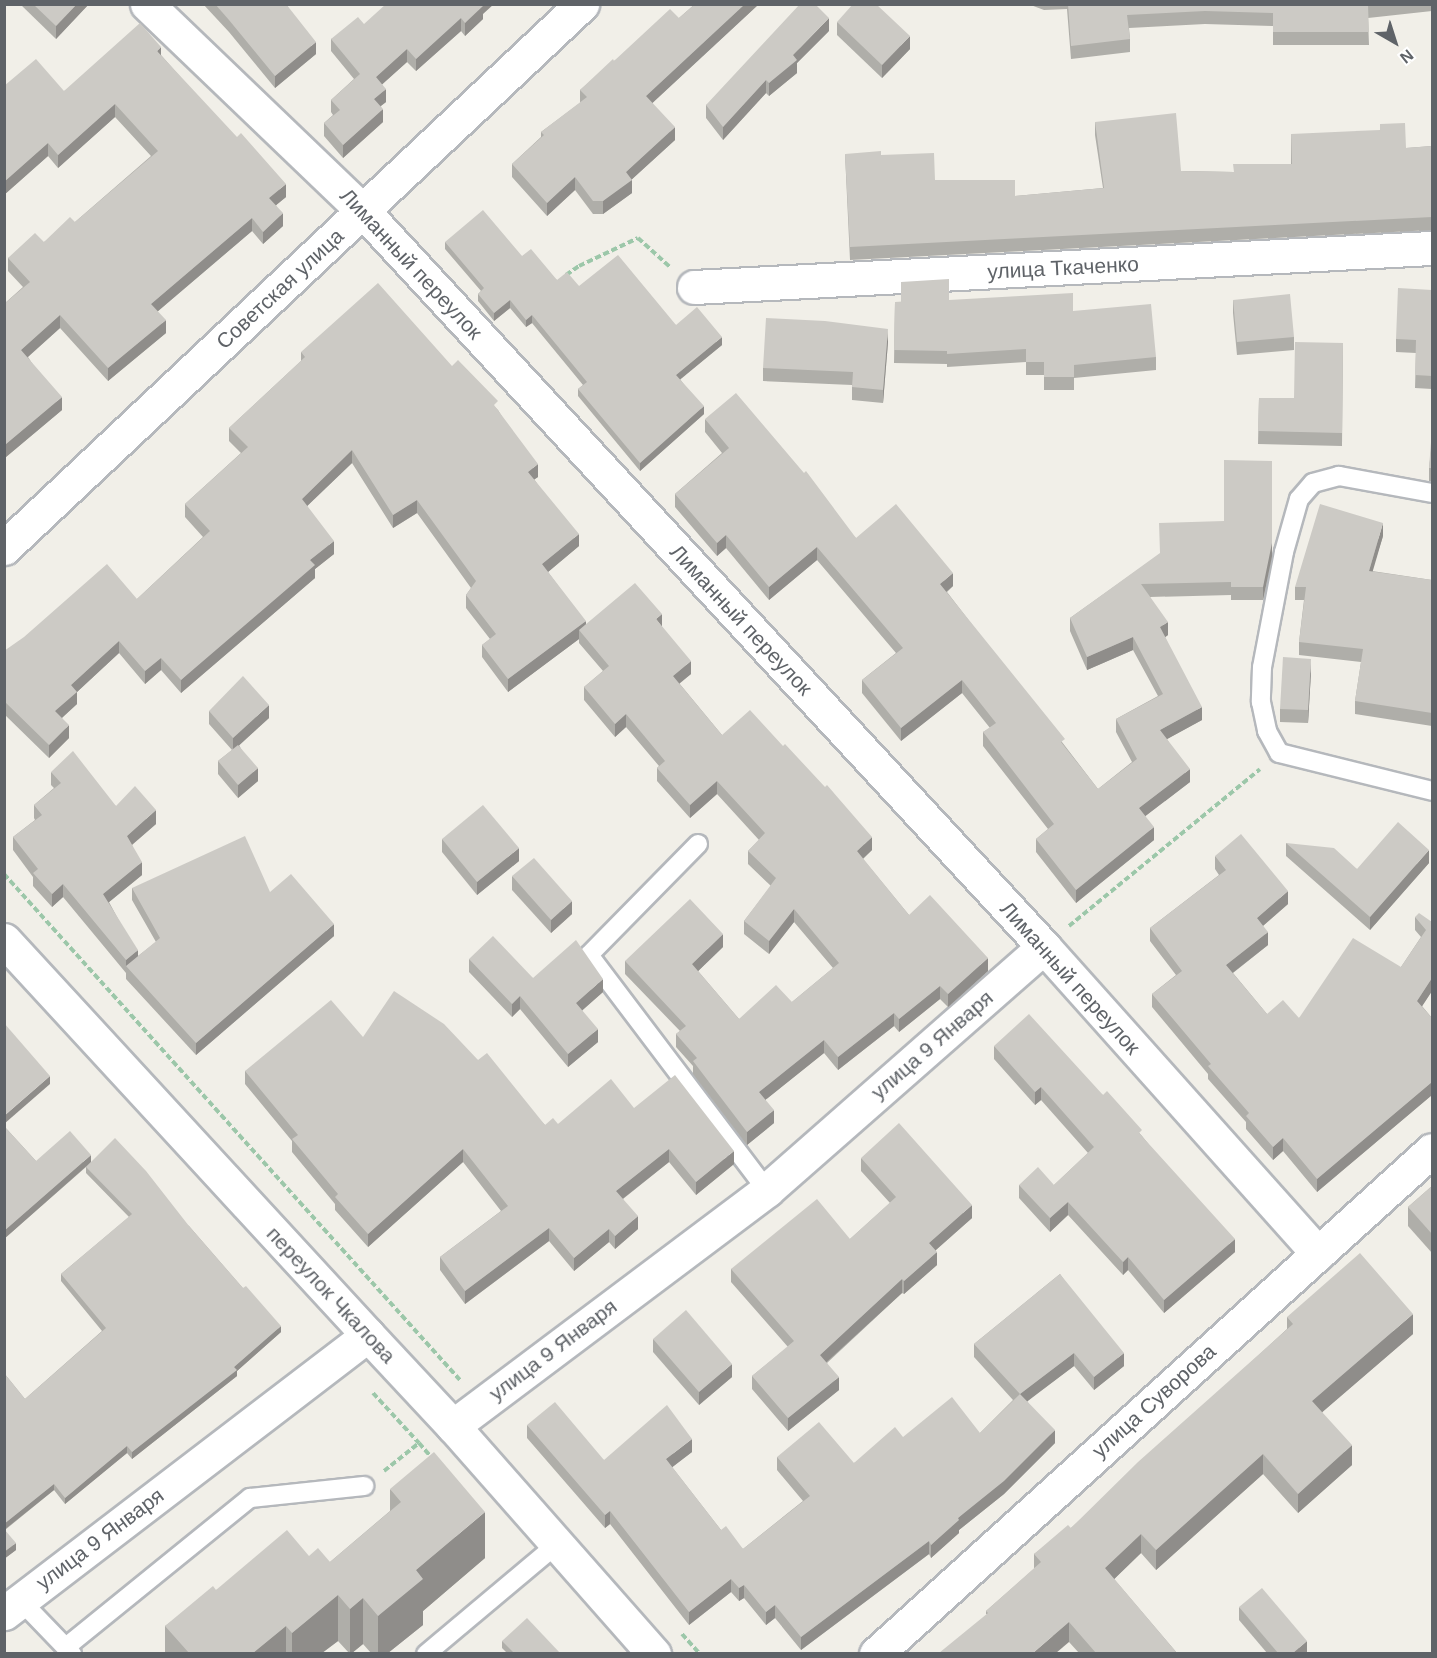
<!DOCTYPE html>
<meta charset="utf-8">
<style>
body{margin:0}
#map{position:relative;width:1437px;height:1658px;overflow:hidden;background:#f1efe8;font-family:Arial,sans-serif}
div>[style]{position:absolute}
.path>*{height:4px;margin-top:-2px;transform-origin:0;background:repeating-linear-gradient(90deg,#9cc7a9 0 6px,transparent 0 9px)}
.roads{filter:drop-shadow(2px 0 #b5b8bc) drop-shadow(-2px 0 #b5b8bc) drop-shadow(0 2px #b5b8bc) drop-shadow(0 -2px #b5b8bc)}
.service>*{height:18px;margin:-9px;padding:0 9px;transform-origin:9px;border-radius:9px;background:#fff}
.minor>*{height:33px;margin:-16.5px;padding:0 16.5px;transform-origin:16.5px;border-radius:16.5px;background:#fff}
.tertiary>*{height:33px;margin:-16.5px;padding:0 16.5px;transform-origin:16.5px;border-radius:16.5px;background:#fff}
.wall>*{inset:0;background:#afaea9}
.shaded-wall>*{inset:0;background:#8f8d8a}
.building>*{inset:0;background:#cccac5}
span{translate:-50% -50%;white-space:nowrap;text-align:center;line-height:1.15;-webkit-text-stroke:4.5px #fff;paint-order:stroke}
.street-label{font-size:21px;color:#5f6368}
.frame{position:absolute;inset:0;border:6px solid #5f6368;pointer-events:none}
.north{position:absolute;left:1365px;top:12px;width:60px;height:60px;-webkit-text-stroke:4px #fff;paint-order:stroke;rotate:141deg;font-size:16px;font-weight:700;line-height:24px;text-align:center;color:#5f6368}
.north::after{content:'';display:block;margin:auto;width:21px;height:27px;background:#5f6368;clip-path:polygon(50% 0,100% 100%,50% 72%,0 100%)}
</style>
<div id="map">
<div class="path">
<i style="left:566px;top:275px;width:16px;rotate:-35deg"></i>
<i style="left:579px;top:266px;width:65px;rotate:-25.4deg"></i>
<i style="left:638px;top:238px;width:43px;rotate:42.2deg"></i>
<i style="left:4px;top:874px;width:681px;rotate:47.98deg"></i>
<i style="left:1069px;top:926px;width:247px;rotate:-39.4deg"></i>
<i style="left:373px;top:1393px;width:68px;rotate:47.4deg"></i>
<i style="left:384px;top:1471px;width:45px;rotate:-38.7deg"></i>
<i style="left:419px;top:1443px;width:20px;rotate:49deg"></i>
<i style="left:682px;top:1634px;width:27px;rotate:48deg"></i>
</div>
<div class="roads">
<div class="service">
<i style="left:1432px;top:493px;width:95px;rotate:-169.6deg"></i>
<i style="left:1339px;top:476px;width:27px;rotate:165deg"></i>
<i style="left:1313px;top:483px;width:21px;rotate:131deg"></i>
<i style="left:1299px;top:499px;width:55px;rotate:105.8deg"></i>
<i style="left:1284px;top:552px;width:117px;rotate:100.8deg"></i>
<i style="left:1262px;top:667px;width:35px;rotate:92deg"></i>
<i style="left:1261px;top:702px;width:30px;rotate:78deg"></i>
<i style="left:1267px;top:731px;width:25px;rotate:61deg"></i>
<i style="left:1279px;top:753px;width:158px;rotate:13.9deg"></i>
<i style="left:698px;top:844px;width:156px;rotate:134.5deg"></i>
<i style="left:589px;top:955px;width:295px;rotate:52.9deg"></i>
<i style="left:20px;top:1600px;width:75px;rotate:46.1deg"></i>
<i style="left:66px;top:1647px;width:237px;rotate:-39deg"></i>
<i style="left:250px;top:1498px;width:115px;rotate:-6deg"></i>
<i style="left:426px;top:1654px;width:171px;rotate:-40deg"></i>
</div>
<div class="minor">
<i style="left:147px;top:4px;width:299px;rotate:43.8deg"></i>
<i style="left:363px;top:211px;width:1003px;rotate:47.22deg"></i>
<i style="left:1044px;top:947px;width:411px;rotate:48.2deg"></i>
<i style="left:694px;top:287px;width:739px;rotate:-3.03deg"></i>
<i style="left:4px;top:548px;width:794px;rotate:-43.26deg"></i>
<i style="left:368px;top:1335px;width:125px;rotate:47deg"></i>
<i style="left:453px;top:1426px;width:304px;rotate:48.6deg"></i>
<i style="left:453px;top:1426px;width:393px;rotate:-36.9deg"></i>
<i style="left:767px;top:1190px;width:368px;rotate:-41.3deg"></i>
<i style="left:876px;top:1654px;width:750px;rotate:-42.19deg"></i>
</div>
<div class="tertiary">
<i style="left:4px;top:940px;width:537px;rotate:47.34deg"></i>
<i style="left:368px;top:1335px;width:458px;rotate:142.6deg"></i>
</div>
</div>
<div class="wall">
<i style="clip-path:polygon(20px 4px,89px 4px,56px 39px)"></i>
<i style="clip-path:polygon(203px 4px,286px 4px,316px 54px,275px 88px,229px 32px)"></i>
<i style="clip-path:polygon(695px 4px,759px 4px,652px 103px,675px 140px,632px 179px,632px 193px,603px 214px,593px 214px,575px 190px,547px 216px,512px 177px,512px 164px,541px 137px,541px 132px,580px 103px,580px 90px,614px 61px,679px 18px)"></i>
<i style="clip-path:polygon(1028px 4px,1432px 4px,1432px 11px,1368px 18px,1369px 45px,1273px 45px,1273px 26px,1205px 24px,1129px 28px,1130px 39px,1130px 52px,1071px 59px,1067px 9px,1044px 10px)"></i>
<i style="clip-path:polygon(483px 14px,483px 19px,465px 36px,461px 31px,416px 71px,407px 62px,382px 84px,386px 102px,381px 106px,383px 122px,343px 158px,324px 136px,324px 123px,333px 115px,331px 112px,331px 100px,354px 79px,331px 51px,331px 39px,364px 24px)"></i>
<i style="clip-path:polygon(837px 22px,910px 49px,882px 78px,837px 35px)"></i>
<i style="clip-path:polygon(829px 31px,797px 63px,797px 73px,769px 96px,766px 93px,723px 140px,706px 118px,706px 105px)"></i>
<i style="clip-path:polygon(161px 55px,286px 197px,276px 205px,283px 226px,263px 244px,252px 231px,157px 312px,166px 333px,108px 381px,60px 328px,28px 357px,62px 410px,6px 457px,4px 455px,4px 304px,23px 287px,8px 271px,8px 258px,44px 242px,75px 222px,151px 156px,115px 117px,58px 168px,48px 156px,4px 195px,4px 86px,64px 91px)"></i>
<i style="clip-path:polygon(1095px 122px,1181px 171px,1234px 172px,1291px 164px,1291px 134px,1406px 148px,1432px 146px,1432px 230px,850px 260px,845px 154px,881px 155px,935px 180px,1015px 196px,1103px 188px,1095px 135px)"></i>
<i style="clip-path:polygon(445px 242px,522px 256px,557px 280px,579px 286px,676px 325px,722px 345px,680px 379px,704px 414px,640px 471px,578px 396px,578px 389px,583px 385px,532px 323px,526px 327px,510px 308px,494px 321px,478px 301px,478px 294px,481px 291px,445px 249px)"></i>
<i style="clip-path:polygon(1432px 290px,1432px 389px,1415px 388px,1416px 353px,1396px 352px,1396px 339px)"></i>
<i style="clip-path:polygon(949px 300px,1073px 311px,1156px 357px,1156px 370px,1074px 378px,1074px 390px,1044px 390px,1044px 375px,1026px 375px,1026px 362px,947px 367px,947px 364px,894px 363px,895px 302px)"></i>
<i style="clip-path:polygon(1233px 300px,1294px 337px,1294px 350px,1237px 355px,1233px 313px)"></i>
<i style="clip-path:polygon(888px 342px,883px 403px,852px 400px,852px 385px,763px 381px,763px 368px)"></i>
<i style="clip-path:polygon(1343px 343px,1342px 446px,1258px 444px,1259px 398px,1294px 398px)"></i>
<i style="clip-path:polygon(301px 352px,452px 366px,498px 410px,538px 477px,534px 479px,579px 546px,548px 572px,586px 624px,662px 627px,691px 674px,679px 683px,722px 735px,872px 850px,863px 859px,909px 915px,988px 971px,948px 1007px,940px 999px,899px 1032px,894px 1026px,838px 1070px,824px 1053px,765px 1100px,774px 1123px,747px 1145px,693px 1074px,693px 1066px,676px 1047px,676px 1034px,680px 1031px,625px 974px,625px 961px,723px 947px,698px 971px,739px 1019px,792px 1002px,833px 968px,794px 922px,769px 954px,744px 934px,744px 921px,771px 886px,748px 864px,748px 851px,759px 840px,717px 794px,690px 818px,657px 781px,657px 768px,659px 766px,626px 727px,615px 737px,584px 700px,584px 687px,603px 671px,579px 643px,579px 639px,508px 692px,482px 657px,482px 645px,490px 639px,466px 608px,466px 595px,471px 588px,417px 513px,393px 528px,352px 463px,307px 506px,334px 554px,315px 569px,315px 578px,181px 693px,161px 670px,145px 684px,119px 653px,77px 692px,77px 704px,62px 718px,69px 738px,49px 758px,4px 714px,4px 651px,137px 599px,203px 537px,185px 517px,185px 504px,241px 453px,229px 441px,229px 428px,301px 361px)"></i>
<i style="clip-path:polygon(705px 419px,856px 538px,953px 586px,947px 592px,1098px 789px,1132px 762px,1116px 732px,1116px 719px,1158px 696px,1133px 650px,1087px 670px,1070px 631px,1070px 618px,1160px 554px,1272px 556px,1263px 600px,1231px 600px,1231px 595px,1150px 597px,1168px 635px,1165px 637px,1202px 720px,1167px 739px,1190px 782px,1145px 816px,1154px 840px,1076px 903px,1036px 852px,1036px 839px,1048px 829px,983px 746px,983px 732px,990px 728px,962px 693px,901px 741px,862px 693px,862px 680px,896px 653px,817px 560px,769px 600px,726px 548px,717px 556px,675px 507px,675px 494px,722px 453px,705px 432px)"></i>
<i style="clip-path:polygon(1432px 442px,1432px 481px,1429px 481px,1429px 468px)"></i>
<i style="clip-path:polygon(1383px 536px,1372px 571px,1432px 580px,1432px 726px,1355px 714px,1355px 701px,1361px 662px,1299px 655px,1299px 642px,1304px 600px,1295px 600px,1295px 587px)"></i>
<i style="clip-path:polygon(1311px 672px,1308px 723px,1280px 722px,1280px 709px)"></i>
<i style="clip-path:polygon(209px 711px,269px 718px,239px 745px,258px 781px,238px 798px,218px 774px,218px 761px,232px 750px,209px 724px)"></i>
<i style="clip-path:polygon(51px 772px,116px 806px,156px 824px,132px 845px,142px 875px,109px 902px,138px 956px,156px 942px,132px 900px,132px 888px,270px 892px,334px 936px,196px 1055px,126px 979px,126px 972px,126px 973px,63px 897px,52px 907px,33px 886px,33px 877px,13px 850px,13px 837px,35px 820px,34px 818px,34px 805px,54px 788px,51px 785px)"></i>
<i style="clip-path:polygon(442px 839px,519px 861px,477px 895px,442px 852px)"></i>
<i style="clip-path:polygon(1286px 843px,1357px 869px,1429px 863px,1370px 930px,1286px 856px)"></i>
<i style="clip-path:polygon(1215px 856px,1288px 904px,1263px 926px,1268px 945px,1233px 973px,1267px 1014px,1299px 1018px,1401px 967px,1421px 937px,1415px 930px,1415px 917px,1432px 922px,1432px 991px,1422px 1006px,1432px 1018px,1432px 1095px,1317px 1192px,1283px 1151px,1273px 1160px,1246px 1129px,1246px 1122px,1208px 1079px,1208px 1074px,1152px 1007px,1152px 994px,1176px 975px,1150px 941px,1150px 928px,1219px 875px,1215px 869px)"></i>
<i style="clip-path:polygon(512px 876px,572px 914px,551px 933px,512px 890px)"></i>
<i style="clip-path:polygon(469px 959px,533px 978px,603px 992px,582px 1010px,598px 1042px,568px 1067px,520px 1009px,512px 1017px,469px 972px)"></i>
<i style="clip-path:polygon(363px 1037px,478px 1060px,545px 1125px,558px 1124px,634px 1108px,734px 1164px,696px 1195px,669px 1162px,623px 1199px,638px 1229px,615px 1249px,609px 1242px,574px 1271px,549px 1241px,465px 1304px,440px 1270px,440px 1257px,501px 1211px,463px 1162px,368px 1247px,335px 1210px,335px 1204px,292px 1152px,292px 1141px,245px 1084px,245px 1071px)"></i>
<i style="clip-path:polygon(994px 1046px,1103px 1095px,1142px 1136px,1235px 1252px,1164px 1313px,1128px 1270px,1123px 1275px,1068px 1215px,1050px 1232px,1019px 1198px,1019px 1185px,1054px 1185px,1088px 1153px,1041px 1100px,1035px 1105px,994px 1059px)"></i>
<i style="clip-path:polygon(4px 1126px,36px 1161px,91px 1162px,189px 1226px,281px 1332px,237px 1371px,237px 1376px,132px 1459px,127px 1453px,65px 1504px,54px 1490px,5px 1530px,16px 1550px,4px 1559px,4px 1373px,25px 1399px,102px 1331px,61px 1281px,61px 1274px,129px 1217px,86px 1173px,86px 1167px,4px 1239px)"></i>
<i style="clip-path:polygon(861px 1158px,972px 1218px,936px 1250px,937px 1265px,904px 1294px,902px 1293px,827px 1363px,839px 1390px,788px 1431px,752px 1389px,752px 1376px,788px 1347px,731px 1282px,731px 1269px,850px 1239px,890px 1203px,861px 1171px)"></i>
<i style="clip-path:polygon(1432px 1186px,1432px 1253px,1408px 1226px,1408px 1207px)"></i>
<i style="clip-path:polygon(1060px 1274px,1124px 1366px,1094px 1390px,1074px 1366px,1027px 1401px,1055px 1443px,1004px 1494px,959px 1530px,959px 1533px,931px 1558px,929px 1554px,801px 1650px,775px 1618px,766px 1625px,744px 1598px,739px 1601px,731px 1592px,689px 1625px,610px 1524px,605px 1528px,527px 1438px,527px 1425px,604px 1460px,692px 1452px,672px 1467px,721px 1530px,743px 1549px,803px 1501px,777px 1470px,777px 1457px,854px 1463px,903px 1437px,980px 1433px,1013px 1400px,974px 1357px,974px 1344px)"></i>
<i style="clip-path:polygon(1287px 1317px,1413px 1334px,1322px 1412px,1352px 1465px,1298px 1513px,1263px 1474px,1156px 1570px,1141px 1553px,1114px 1579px,1177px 1653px,1079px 1653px,1069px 1642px,986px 1614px,986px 1611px,1034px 1569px,1034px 1554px,1071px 1528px,1287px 1329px)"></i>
<i style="clip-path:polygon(653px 1339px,732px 1377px,699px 1405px,653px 1352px)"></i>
<i style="clip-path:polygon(390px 1489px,485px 1558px,423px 1611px,423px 1625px,388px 1653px,371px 1653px,363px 1644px,352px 1653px,349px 1653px,338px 1641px,322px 1653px,165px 1653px,165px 1626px,216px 1590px,309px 1556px,330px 1562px,390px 1511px)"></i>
<i style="clip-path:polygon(1239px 1607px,1307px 1653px,1267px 1653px,1239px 1620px)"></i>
<i style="clip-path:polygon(502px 1641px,560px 1653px,507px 1653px,502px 1648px)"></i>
</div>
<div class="shaded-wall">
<i style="clip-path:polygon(77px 4px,89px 4px,56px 39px,56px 26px)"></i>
<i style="clip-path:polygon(481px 4px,494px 4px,483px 14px,483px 19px,465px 36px,465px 23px)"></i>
<i style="clip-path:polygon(745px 4px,759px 4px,646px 109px,646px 96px)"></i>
<i style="clip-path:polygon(461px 18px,461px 31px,416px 71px,416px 59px)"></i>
<i style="clip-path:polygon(829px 18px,829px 31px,797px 63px,797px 73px,769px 96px,769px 83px,793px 55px)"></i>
<i style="clip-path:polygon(910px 36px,910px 49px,882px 78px,882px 65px)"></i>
<i style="clip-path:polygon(316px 42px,316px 54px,275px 88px,275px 76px)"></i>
<i style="clip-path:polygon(161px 47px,161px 60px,157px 51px)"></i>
<i style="clip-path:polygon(407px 49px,407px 62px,376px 90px,376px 77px)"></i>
<i style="clip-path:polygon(766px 80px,766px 93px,723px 140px,723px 127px)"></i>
<i style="clip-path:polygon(386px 89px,386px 102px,374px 111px,374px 99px)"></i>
<i style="clip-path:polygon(115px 104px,115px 117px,58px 168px,58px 155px)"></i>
<i style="clip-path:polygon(383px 109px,383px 122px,343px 158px,343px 145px)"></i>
<i style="clip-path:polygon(675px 127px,675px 140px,629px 182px,632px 180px,632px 193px,603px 214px,603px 201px,626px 172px)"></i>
<i style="clip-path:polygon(48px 143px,48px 156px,4px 195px,4px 182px)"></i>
<i style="clip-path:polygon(575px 177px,575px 190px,547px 216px,547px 203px)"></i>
<i style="clip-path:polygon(286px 184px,286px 197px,269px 211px,269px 198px)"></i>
<i style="clip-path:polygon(283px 213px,283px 226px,263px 244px,263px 232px)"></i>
<i style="clip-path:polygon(252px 218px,252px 231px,151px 317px,151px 304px)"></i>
<i style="clip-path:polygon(510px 300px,510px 308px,494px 321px,494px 313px)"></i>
<i style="clip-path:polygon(60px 315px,60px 328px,21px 363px,21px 350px)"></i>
<i style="clip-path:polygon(532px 315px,532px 323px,526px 327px,526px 320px)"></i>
<i style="clip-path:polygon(166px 320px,166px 333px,108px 381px,108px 368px)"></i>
<i style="clip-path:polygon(888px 329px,888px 342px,883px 403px,883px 390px)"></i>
<i style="clip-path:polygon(722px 337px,722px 345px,676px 383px,676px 375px)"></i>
<i style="clip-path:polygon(62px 397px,62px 410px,6px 457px,6px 444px)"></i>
<i style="clip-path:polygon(704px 406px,704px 414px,640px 471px,640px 463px)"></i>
<i style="clip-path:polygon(352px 450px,352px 463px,302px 511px,302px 499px)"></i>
<i style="clip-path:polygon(1272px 461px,1272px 556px,1263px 600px,1263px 587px)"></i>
<i style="clip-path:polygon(538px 464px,538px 477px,528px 484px,528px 472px)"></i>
<i style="clip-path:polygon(417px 500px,417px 513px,393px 528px,393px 515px)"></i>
<i style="clip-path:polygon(1383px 523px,1383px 536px,1369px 584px,1369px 571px)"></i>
<i style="clip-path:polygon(579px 534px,579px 546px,542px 577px,542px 564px)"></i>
<i style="clip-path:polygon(726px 535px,726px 548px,717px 556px,717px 543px)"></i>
<i style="clip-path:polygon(334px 541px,334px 554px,315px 569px,315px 578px,181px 693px,181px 680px,310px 560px)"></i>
<i style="clip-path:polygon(817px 547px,817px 560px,769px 600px,769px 587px)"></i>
<i style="clip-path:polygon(953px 573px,953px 586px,940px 597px,940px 584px)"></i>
<i style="clip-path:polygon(662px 614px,662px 627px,656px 619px)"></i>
<i style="clip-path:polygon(586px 621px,586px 634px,579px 630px,579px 639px,508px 692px,508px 679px)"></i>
<i style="clip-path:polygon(1168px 622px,1168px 635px,1160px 641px,1160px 627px)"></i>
<i style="clip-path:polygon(1133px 637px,1133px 650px,1087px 670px,1087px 657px)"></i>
<i style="clip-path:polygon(119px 641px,119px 653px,77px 692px,77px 704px,55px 724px,55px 711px,71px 685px)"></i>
<i style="clip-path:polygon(161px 658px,161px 670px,145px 684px,145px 671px)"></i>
<i style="clip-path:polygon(1311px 659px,1311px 672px,1308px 723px,1308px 710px)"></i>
<i style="clip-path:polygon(691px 661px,691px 674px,673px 689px,673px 676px)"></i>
<i style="clip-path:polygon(962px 680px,962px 693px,901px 741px,901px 728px)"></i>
<i style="clip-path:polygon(269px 705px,269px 718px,233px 751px,233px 738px)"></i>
<i style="clip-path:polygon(1202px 707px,1202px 720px,1160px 743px,1160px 730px)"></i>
<i style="clip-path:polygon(626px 714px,626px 727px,615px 737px,615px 724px)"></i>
<i style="clip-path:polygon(69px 725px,69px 738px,49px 758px,49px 745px)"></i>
<i style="clip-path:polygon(258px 768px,258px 781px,238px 798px,238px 785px)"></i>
<i style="clip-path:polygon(1190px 769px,1190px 782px,1139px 821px,1139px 808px)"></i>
<i style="clip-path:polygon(717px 781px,717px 794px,690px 818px,690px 805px)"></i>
<i style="clip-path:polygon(156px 810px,156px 824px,127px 849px,127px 836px)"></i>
<i style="clip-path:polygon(1154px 827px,1154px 840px,1076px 903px,1076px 890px)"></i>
<i style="clip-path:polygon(872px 837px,872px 850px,857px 864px,857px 851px)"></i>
<i style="clip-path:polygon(519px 848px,519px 861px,477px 895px,477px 882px)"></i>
<i style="clip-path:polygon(1429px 850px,1429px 863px,1370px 930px,1370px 917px)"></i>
<i style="clip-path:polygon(142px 862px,142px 875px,103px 907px,103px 894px)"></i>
<i style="clip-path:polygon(63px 884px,63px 897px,52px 907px,52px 894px)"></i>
<i style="clip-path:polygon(1288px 891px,1288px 904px,1257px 931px,1257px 918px)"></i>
<i style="clip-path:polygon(572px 901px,572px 914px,551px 933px,551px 920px)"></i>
<i style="clip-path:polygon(794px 909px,794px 922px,769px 954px,769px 941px)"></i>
<i style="clip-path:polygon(334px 924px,334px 936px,196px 1055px,196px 1043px)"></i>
<i style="clip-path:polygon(1268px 932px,1268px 945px,1226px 978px,1226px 965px)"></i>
<i style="clip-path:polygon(723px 934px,723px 947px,692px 977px,692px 964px)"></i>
<i style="clip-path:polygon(138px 950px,138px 963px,126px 966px,126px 973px,126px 960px)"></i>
<i style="clip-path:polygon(988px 958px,988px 971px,948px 1007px,948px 994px)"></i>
<i style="clip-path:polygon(1432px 978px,1432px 991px,1417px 1014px,1417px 1001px)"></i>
<i style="clip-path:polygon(603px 979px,603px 992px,576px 1016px,576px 1003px)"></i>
<i style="clip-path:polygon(940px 986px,940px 999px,899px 1032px,899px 1019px)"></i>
<i style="clip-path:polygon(520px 996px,520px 1009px,512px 1017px,512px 1004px)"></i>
<i style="clip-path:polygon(894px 1013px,894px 1026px,838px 1070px,838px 1057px)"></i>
<i style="clip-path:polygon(598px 1029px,598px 1042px,568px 1067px,568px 1054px)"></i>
<i style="clip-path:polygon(824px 1040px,824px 1053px,759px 1105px,759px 1092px)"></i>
<i style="clip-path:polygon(50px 1076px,50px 1084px,4px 1124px,4px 1116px)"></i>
<i style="clip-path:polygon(1432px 1082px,1432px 1095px,1317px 1192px,1317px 1179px)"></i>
<i style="clip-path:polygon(1041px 1087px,1041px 1100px,1035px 1105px,1035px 1092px)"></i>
<i style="clip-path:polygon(774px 1110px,774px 1123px,747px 1145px,747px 1132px)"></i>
<i style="clip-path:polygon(1283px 1138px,1283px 1151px,1273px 1160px,1273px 1147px)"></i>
<i style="clip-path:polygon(463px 1149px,463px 1162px,368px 1247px,368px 1234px)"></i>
<i style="clip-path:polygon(669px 1149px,669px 1162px,616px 1204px,616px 1191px)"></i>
<i style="clip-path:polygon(734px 1151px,734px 1164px,696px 1195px,696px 1182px)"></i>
<i style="clip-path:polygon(91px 1155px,91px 1162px,4px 1239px,4px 1231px)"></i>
<i style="clip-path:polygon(1068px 1202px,1068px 1215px,1050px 1232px,1050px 1218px)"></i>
<i style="clip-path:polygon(972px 1205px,972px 1218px,929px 1256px,929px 1243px)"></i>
<i style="clip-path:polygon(638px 1216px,638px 1229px,615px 1249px,615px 1236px)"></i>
<i style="clip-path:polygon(549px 1228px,549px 1241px,465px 1304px,465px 1291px)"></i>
<i style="clip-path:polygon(609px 1229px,609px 1242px,574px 1271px,574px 1258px)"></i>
<i style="clip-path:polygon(1235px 1239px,1235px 1252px,1164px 1313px,1164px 1300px)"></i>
<i style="clip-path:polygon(937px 1252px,937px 1265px,904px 1294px,904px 1281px)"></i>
<i style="clip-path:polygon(1128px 1257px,1128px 1270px,1123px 1275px,1123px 1262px)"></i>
<i style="clip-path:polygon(902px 1279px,902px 1293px,820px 1368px,820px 1355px)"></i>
<i style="clip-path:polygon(1413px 1314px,1413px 1334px,1312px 1421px,1312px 1401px)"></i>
<i style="clip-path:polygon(281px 1326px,281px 1332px,237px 1371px,237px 1376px,132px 1459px,132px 1452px,234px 1367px)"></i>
<i style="clip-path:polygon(1074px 1353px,1074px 1366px,1020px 1407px,1020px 1394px)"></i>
<i style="clip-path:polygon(1124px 1353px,1124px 1366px,1094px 1390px,1094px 1377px)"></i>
<i style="clip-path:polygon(732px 1364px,732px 1377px,699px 1405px,699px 1392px)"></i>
<i style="clip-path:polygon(839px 1377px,839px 1390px,788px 1431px,788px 1418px)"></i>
<i style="clip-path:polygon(1055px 1430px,1055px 1443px,1004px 1494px,959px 1530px,959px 1533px,931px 1558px,931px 1545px,958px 1518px)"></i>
<i style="clip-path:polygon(692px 1439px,692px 1452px,666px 1472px,666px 1459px)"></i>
<i style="clip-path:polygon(1352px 1445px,1352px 1465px,1298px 1513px,1298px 1494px)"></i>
<i style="clip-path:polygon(127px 1446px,127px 1453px,65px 1504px,65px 1498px)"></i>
<i style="clip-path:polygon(1263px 1454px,1263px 1474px,1156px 1570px,1156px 1550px)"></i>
<i style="clip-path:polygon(54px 1484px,54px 1490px,4px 1530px,4px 1524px)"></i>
<i style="clip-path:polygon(610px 1511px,610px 1524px,605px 1528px,605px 1515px)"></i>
<i style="clip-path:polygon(485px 1512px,485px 1558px,423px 1611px,423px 1625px,388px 1653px,378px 1653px,378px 1616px,416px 1570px)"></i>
<i style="clip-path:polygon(1141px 1534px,1141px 1553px,1105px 1588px,1105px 1568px)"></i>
<i style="clip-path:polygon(929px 1541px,929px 1554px,801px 1650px,801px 1637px)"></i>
<i style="clip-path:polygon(16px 1543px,16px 1550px,4px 1559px,4px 1552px)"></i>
<i style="clip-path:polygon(731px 1579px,731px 1592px,689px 1625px,689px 1612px)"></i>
<i style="clip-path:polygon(744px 1585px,744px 1598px,739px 1601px,739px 1588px)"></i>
<i style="clip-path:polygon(338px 1595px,338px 1641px,322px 1653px,292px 1653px,292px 1633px)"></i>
<i style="clip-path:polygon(363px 1598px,363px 1644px,352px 1653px,350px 1653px,350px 1609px)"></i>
<i style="clip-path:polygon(775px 1605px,775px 1618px,766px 1625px,766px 1612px)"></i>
<i style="clip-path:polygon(1069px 1622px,1069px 1642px,1056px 1653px,1033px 1653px)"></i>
<i style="clip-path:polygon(286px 1626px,286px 1653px,253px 1653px)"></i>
<i style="clip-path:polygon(1307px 1641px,1307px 1653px,1293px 1653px)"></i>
</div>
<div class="building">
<i style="clip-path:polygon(33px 4px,77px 4px,56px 26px)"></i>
<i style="clip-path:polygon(215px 4px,286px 4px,316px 42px,275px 76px,229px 20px)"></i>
<i style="clip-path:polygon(386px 4px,482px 4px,483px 6px,465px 23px,461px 18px,416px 59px,407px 49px,376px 77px,386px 89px,374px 99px,383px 109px,343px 145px,324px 123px,340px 110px,331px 100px,360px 74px,331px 39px,358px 17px,364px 24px)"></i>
<i style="clip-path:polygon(695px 4px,745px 4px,646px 96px,675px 127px,626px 172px,632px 180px,603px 201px,593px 201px,575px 177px,547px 203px,512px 164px,544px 135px,541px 132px,587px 97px,580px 90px,613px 59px,614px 61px,670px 9px,679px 18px)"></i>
<i style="clip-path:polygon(800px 4px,815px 4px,829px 18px,793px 55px,797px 60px,769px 83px,766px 80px,723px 127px,706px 105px)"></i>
<i style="clip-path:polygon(853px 4px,876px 4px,910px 36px,882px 65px,837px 22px)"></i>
<i style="clip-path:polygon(1068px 4px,1371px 4px,1368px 5px,1369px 32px,1273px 32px,1273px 13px,1205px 11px,1127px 15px,1130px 39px,1071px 46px)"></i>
<i style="clip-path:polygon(140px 23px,161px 47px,157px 51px,237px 137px,241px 133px,286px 184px,269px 198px,283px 213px,263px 232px,252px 218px,151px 304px,166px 320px,108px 368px,60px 315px,21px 350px,62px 397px,6px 444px,4px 442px,4px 304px,30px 282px,8px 258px,35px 233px,44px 242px,70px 217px,75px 222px,158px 151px,115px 104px,58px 155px,48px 143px,4px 182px,4px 86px,36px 59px,64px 91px)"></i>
<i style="clip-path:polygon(1176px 113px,1181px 171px,1234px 172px,1233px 164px,1292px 164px,1291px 134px,1380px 130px,1380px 124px,1405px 123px,1406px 148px,1432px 146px,1432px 217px,850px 247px,845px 154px,881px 151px,881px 155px,934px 153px,935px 180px,1015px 180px,1015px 196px,1104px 188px,1095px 122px)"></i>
<i style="clip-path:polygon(483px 210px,522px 256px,531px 249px,557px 280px,567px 272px,579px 286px,618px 255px,676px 325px,697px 307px,722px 337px,676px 375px,704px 406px,640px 463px,578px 389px,587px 382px,532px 315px,526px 320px,510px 300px,494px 313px,478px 294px,484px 288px,445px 242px)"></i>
<i style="clip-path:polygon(949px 279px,949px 300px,1073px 293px,1073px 311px,1151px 304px,1156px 357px,1074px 365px,1074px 377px,1044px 377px,1044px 362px,1026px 362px,1026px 349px,947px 354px,947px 351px,894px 350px,895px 302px,901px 302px,901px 282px)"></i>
<i style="clip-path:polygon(378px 283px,452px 366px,458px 360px,498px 401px,494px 405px,538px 464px,528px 472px,579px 534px,542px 564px,586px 621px,508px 679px,482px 645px,496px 634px,466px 595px,476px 581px,417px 500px,393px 515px,352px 450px,302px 499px,334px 541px,310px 560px,315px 565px,181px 680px,161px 658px,145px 671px,119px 641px,71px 685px,77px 692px,55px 711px,69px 725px,49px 745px,4px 701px,4px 651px,24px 637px,107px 564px,137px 599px,210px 531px,185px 504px,248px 447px,229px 428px,305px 357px,301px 352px)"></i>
<i style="clip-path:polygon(1398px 288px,1432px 290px,1432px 376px,1415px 375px,1416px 340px,1396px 339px)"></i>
<i style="clip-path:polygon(1290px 294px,1294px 337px,1237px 342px,1233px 300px)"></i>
<i style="clip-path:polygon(766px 318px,825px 321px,888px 329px,883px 390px,852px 387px,853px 372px,763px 368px)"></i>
<i style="clip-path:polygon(1295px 342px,1343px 343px,1342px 433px,1258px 431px,1259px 398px,1294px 398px)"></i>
<i style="clip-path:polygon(736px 393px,804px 473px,806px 471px,856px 538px,896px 504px,953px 573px,940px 584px,1065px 739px,1061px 742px,1098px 789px,1137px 759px,1116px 719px,1163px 694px,1133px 637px,1087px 657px,1070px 618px,1160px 553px,1159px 523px,1224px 521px,1224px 460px,1272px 461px,1272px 543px,1263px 587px,1231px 587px,1231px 582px,1141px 584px,1168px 622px,1160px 627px,1202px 707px,1160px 730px,1190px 769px,1139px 808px,1154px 827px,1076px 890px,1036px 839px,1054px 824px,983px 732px,996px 723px,962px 680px,901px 728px,862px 680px,903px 648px,817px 547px,769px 587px,726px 535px,717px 543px,675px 494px,729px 448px,705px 419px)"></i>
<i style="clip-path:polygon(1431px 442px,1432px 442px,1432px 468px,1429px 468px)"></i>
<i style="clip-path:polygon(1320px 504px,1383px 523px,1369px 571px,1432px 580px,1432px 713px,1355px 701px,1363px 649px,1299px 642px,1306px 587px,1295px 587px)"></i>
<i style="clip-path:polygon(635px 583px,662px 614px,656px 619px,691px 661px,673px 676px,722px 735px,750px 710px,783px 746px,785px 744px,825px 787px,827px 785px,872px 837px,857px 851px,909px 915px,930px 895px,988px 958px,948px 994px,940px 986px,899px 1019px,894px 1013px,838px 1057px,824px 1040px,759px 1092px,774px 1110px,747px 1132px,693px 1061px,697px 1058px,676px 1034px,686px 1026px,625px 961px,690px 899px,723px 934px,692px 964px,739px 1019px,776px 985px,792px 1002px,839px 963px,794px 909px,769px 941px,744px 921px,776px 878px,748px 851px,765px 833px,717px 781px,690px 805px,657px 768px,665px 761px,626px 714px,615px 724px,584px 687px,609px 666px,579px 630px)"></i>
<i style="clip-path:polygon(1283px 657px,1311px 659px,1308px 710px,1280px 709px)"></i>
<i style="clip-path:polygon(243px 676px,269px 705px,233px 738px,209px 711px)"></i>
<i style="clip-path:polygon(238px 745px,258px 768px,238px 785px,218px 761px)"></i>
<i style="clip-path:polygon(73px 751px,116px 806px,135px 786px,156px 810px,127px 836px,142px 862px,103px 894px,138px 950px,126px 960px,63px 884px,52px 894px,33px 873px,38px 869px,13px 837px,42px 815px,34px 805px,61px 783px,51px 772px)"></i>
<i style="clip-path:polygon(483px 805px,519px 848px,477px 882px,442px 839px)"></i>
<i style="clip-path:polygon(1398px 822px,1429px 850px,1370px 917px,1286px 843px,1334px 848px,1357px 869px)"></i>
<i style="clip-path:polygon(1241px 834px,1288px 891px,1257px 918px,1268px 932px,1226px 965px,1267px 1014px,1283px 1000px,1299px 1018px,1353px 938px,1401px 967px,1426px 930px,1415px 917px,1419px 913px,1432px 922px,1432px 978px,1417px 1001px,1432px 1018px,1432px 1082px,1317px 1179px,1283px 1138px,1273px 1147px,1246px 1116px,1249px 1113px,1208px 1066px,1211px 1064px,1152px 994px,1182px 971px,1150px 928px,1226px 870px,1215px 856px)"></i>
<i style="clip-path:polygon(245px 836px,270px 892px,291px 874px,334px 924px,196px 1043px,126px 966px,160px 938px,132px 888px)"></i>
<i style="clip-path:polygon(534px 858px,572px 901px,551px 920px,512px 876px)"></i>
<i style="clip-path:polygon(493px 936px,533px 978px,576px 940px,603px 979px,576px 1003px,598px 1029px,568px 1054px,520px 996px,512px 1004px,469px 959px)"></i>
<i style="clip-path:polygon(394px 991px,444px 1024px,478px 1060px,487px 1053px,545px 1125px,553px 1118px,558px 1124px,611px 1079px,634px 1108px,675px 1075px,734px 1151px,696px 1182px,669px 1149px,616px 1191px,638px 1216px,615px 1236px,609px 1229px,574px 1258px,549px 1228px,465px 1291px,440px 1257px,508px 1206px,463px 1149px,368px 1234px,335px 1197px,338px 1194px,292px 1139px,298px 1135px,245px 1071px,331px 1000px,363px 1037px)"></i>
<i style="clip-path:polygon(1029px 1014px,1103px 1095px,1107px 1091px,1142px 1130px,1139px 1133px,1235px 1239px,1164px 1300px,1128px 1257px,1123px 1262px,1068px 1202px,1050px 1218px,1019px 1185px,1038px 1167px,1054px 1185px,1094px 1147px,1041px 1087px,1035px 1092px,994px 1046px)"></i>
<i style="clip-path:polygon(4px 1023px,50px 1076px,4px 1116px)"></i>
<i style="clip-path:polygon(899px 1123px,972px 1205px,929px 1243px,937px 1252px,904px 1281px,902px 1279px,820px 1355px,839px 1377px,788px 1418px,752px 1376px,794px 1341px,731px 1269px,817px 1199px,850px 1239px,896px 1197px,861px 1158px)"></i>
<i style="clip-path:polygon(4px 1126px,36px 1161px,70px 1131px,91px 1155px,4px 1231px)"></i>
<i style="clip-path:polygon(115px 1138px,146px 1171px,189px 1226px,243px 1288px,246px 1286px,281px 1326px,234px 1367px,237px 1370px,132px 1452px,127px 1446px,65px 1498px,54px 1484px,4px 1524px,4px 1373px,25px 1399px,106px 1328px,61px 1274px,132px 1214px,86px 1167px)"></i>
<i style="clip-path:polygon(1432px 1186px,1432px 1234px,1408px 1207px)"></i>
<i style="clip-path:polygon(1360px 1253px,1413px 1314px,1312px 1401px,1352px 1445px,1298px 1494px,1263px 1454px,1156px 1550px,1141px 1534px,1105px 1568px,1177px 1653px,1096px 1653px,1069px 1622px,1033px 1653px,939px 1653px,988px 1613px,986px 1611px,1041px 1562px,1034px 1554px,1068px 1525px,1071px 1528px,1138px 1462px,1293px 1324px,1287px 1317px)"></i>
<i style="clip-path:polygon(1060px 1274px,1124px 1353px,1094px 1377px,1074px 1353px,1020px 1394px,974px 1344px)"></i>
<i style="clip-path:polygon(686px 1310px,732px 1364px,699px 1392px,653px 1339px)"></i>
<i style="clip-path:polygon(1020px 1394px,1055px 1430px,1004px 1481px,958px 1518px,959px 1520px,931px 1545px,929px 1541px,801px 1637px,775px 1605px,766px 1612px,744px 1585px,739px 1588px,731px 1579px,689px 1612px,610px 1511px,605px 1515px,527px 1425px,555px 1402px,604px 1460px,667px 1405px,692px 1439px,666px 1459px,721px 1530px,726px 1526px,743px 1549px,810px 1496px,777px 1457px,819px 1422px,854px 1463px,895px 1427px,903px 1437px,952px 1397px,980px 1433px)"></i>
<i style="clip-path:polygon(434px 1452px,485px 1512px,416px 1570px,423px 1579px,378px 1616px,363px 1598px,350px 1609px,338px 1595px,292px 1633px,286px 1626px,253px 1653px,189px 1653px,165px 1626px,213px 1586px,216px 1590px,287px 1530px,309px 1556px,318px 1548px,330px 1562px,401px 1502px,390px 1489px)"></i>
<i style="clip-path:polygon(4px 1529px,16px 1543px,4px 1552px)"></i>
<i style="clip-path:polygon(1262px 1588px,1307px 1641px,1293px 1653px,1278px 1653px,1239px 1607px)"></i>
<i style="clip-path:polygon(527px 1618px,560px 1653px,514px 1653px,502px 1641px)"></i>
</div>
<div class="street-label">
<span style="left:411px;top:264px;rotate:47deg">Лиманный переулок</span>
<span style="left:1063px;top:268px;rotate:-3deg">улица Ткаченко</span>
<span style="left:280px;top:289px;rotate:-43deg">Советская улица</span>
<span style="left:741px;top:620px;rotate:47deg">Лиманный переулок</span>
<span style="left:1070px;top:978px;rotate:48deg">Лиманный переулок</span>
<span style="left:932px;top:1045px;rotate:-41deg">улица 9 Января</span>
<span style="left:331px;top:1295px;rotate:47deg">переулок Чкалова</span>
<span style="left:553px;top:1350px;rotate:-37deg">улица 9 Января</span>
<span style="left:1154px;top:1401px;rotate:-42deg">улица Суворова</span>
<span style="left:100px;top:1539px;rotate:-37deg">улица 9 Января</span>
</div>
<div class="frame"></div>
<div class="north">N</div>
</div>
